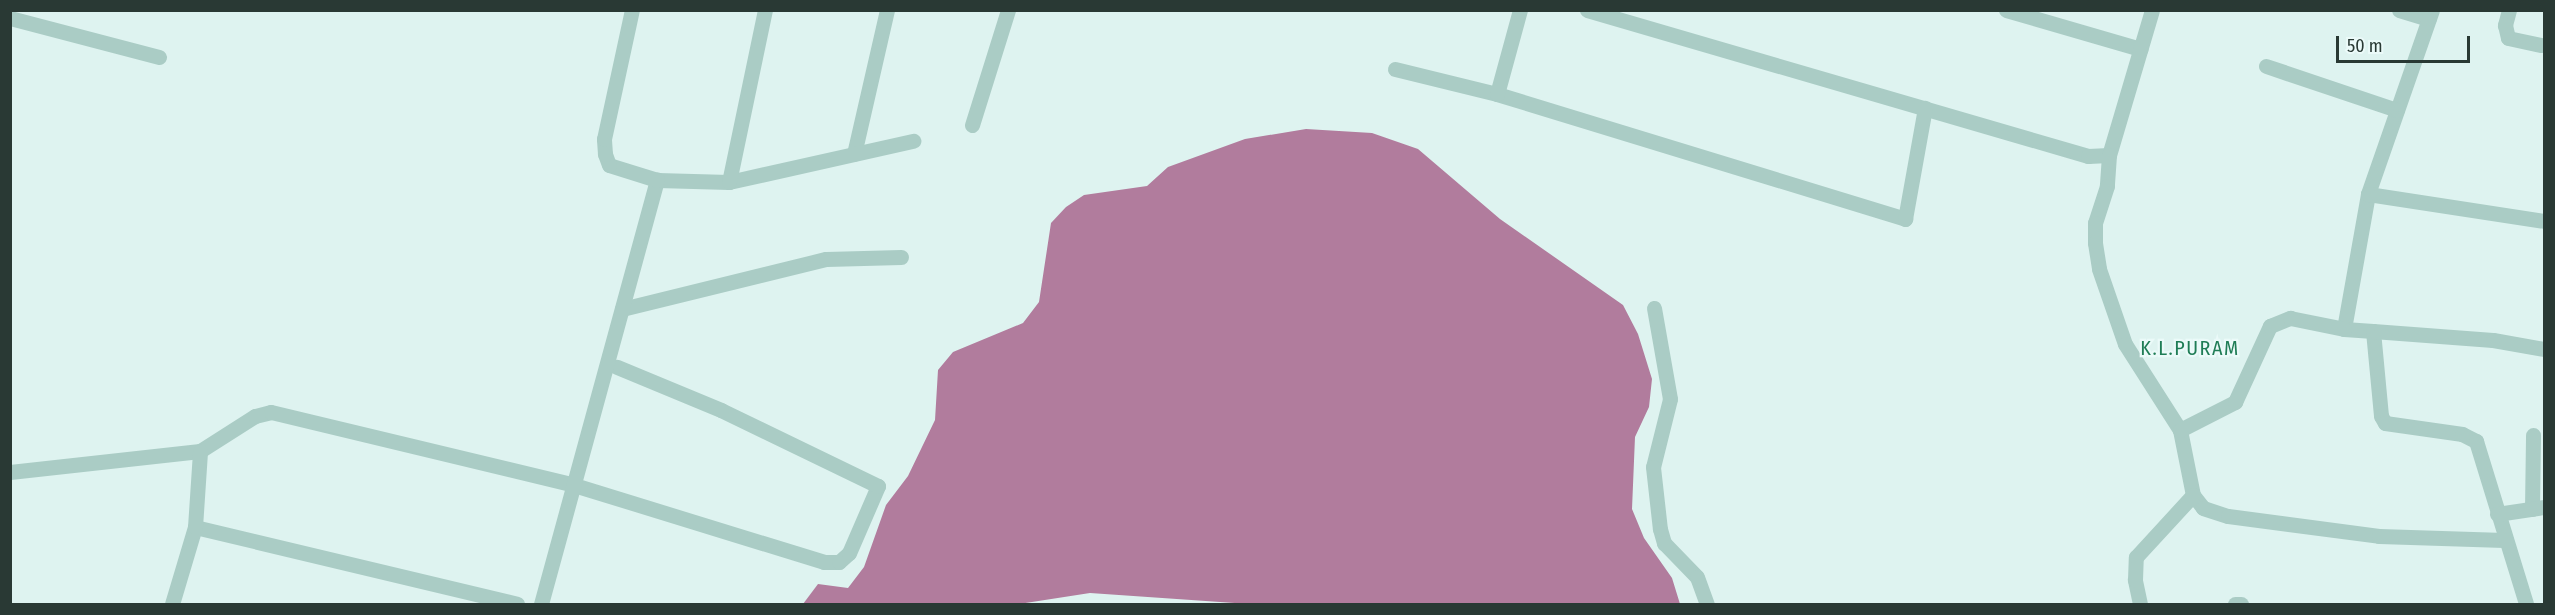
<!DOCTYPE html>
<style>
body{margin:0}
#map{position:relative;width:2555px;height:615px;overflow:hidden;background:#def3f0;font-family:"Fira Sans Condensed",sans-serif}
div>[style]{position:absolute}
.water>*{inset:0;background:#b17c9d}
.minor>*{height:15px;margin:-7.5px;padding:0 7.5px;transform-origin:7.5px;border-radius:7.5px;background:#aaccc5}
span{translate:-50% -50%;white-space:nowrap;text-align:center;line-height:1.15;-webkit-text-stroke:4.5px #ebfaf9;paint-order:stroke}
.neighbourhood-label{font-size:20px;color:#1f7d56;letter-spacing:1.5px}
.frame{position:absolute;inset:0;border:12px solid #293934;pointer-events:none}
.scale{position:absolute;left:2336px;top:36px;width:134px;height:27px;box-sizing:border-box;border:3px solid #293934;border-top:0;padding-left:8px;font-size:18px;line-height:21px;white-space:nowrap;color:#293934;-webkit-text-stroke:4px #ebfaf9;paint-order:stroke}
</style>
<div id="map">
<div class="water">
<i style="clip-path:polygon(1306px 129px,1372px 133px,1418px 149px,1500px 219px,1623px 305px,1638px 334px,1652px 379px,1649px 407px,1635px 437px,1632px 509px,1644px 538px,1672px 578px,1680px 604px,1249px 604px,1090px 593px,1019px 604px,803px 604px,818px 584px,848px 588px,864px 567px,886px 505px,908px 476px,935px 420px,938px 370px,953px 352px,1023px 323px,1039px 302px,1051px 223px,1066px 207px,1084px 195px,1147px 186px,1168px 167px,1245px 139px)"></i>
</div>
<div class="minor">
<i style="left:1587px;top:10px;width:522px;rotate:16.25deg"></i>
<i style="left:2088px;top:156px;width:21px;rotate:-3deg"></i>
<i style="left:2006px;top:10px;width:140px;rotate:16.2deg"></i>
<i style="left:2152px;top:10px;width:151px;rotate:106.5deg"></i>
<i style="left:2109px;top:155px;width:31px;rotate:94deg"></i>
<i style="left:2107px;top:186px;width:39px;rotate:108deg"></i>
<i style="left:2095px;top:223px;width:20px;rotate:90deg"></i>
<i style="left:2095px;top:243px;width:26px;rotate:81deg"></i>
<i style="left:2099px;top:269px;width:79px;rotate:70.9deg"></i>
<i style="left:2125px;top:344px;width:102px;rotate:57.4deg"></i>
<i style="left:2180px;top:430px;width:66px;rotate:78.7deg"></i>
<i style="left:2193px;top:495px;width:16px;rotate:52deg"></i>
<i style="left:2203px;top:508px;width:26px;rotate:18deg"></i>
<i style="left:2228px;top:516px;width:152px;rotate:7.5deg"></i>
<i style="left:2379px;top:536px;width:125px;rotate:1.8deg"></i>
<i style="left:2399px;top:10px;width:31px;rotate:17deg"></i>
<i style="left:2432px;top:10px;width:195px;rotate:109.2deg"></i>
<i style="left:2368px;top:194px;width:137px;rotate:100.1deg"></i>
<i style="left:2344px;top:329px;width:29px;rotate:4deg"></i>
<i style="left:2373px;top:331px;width:85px;rotate:84.6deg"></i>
<i style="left:2381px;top:416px;width:8px;rotate:60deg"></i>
<i style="left:2385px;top:423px;width:78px;rotate:8.1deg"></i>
<i style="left:2462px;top:434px;width:16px;rotate:27deg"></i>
<i style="left:2476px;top:441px;width:170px;rotate:72.9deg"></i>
<i style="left:2509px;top:10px;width:16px;rotate:105deg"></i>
<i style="left:2505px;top:25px;width:13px;rotate:77deg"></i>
<i style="left:2508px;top:38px;width:34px;rotate:12deg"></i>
<i style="left:10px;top:18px;width:154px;rotate:14.7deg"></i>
<i style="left:2266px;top:66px;width:138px;rotate:18.6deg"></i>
<i style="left:1395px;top:69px;width:105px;rotate:13.8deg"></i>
<i style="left:1497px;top:94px;width:427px;rotate:17deg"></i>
<i style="left:1905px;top:219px;width:113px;rotate:-79.8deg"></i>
<i style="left:1497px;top:94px;width:87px;rotate:-74.7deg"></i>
<i style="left:972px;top:125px;width:121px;rotate:-72.6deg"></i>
<i style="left:854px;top:154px;width:148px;rotate:-77.1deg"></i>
<i style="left:657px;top:180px;width:72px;rotate:1.6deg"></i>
<i style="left:729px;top:182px;width:189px;rotate:-12.6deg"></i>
<i style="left:729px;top:182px;width:176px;rotate:-78.2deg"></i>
<i style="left:2368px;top:194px;width:178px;rotate:8.7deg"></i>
<i style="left:1654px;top:308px;width:92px;rotate:80deg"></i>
<i style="left:1670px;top:399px;width:70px;rotate:104deg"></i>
<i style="left:1653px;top:467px;width:62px;rotate:83.6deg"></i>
<i style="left:1660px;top:529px;width:15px;rotate:74deg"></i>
<i style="left:1664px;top:543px;width:47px;rotate:45.9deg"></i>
<i style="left:1697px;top:577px;width:29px;rotate:70deg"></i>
<i style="left:622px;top:309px;width:210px;rotate:-13.8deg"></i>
<i style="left:826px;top:259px;width:75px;rotate:-1.5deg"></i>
<i style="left:2373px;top:331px;width:120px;rotate:4.3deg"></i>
<i style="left:2493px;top:340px;width:52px;rotate:10deg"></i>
<i style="left:2180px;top:430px;width:62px;rotate:-27deg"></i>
<i style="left:2235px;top:402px;width:84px;rotate:-65.3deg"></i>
<i style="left:2270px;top:326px;width:22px;rotate:-22deg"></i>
<i style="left:2290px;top:318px;width:55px;rotate:11.5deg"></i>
<i style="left:10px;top:472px;width:191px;rotate:-6.3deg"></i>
<i style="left:200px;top:451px;width:65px;rotate:-32.5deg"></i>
<i style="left:255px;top:416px;width:16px;rotate:-14deg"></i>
<i style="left:271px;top:412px;width:312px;rotate:13.5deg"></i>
<i style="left:574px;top:485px;width:262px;rotate:17.1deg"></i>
<i style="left:824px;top:562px;width:15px"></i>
<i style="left:839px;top:562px;width:13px;rotate:-42deg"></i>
<i style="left:849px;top:553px;width:73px;rotate:-66.6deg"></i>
<i style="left:878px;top:486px;width:174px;rotate:-154.2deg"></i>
<i style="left:721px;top:410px;width:113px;rotate:-157.5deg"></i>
<i style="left:2532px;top:509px;width:74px;rotate:-89.2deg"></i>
<i style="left:2497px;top:514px;width:48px;rotate:-8.5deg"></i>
<i style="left:195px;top:527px;width:331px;rotate:13.4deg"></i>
<i style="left:172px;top:604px;width:80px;rotate:-73.4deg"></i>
<i style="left:195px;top:527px;width:76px;rotate:-86.2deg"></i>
<i style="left:541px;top:604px;width:440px;rotate:-74.7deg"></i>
<i style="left:657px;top:180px;width:50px;rotate:-162.6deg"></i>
<i style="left:609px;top:165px;width:12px;rotate:-110deg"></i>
<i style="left:605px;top:154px;width:15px;rotate:-94deg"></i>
<i style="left:604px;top:139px;width:132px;rotate:-77.8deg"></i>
<i style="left:2140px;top:604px;width:25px;rotate:-102deg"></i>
<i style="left:2135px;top:580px;width:23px;rotate:-88deg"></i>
<i style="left:2136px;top:557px;width:84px;rotate:-47.4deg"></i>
<i style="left:2235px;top:604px;width:6px"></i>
</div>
<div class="neighbourhood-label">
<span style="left:2190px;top:348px">K.L.PURAM</span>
</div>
<div class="frame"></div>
<div class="scale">50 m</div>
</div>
